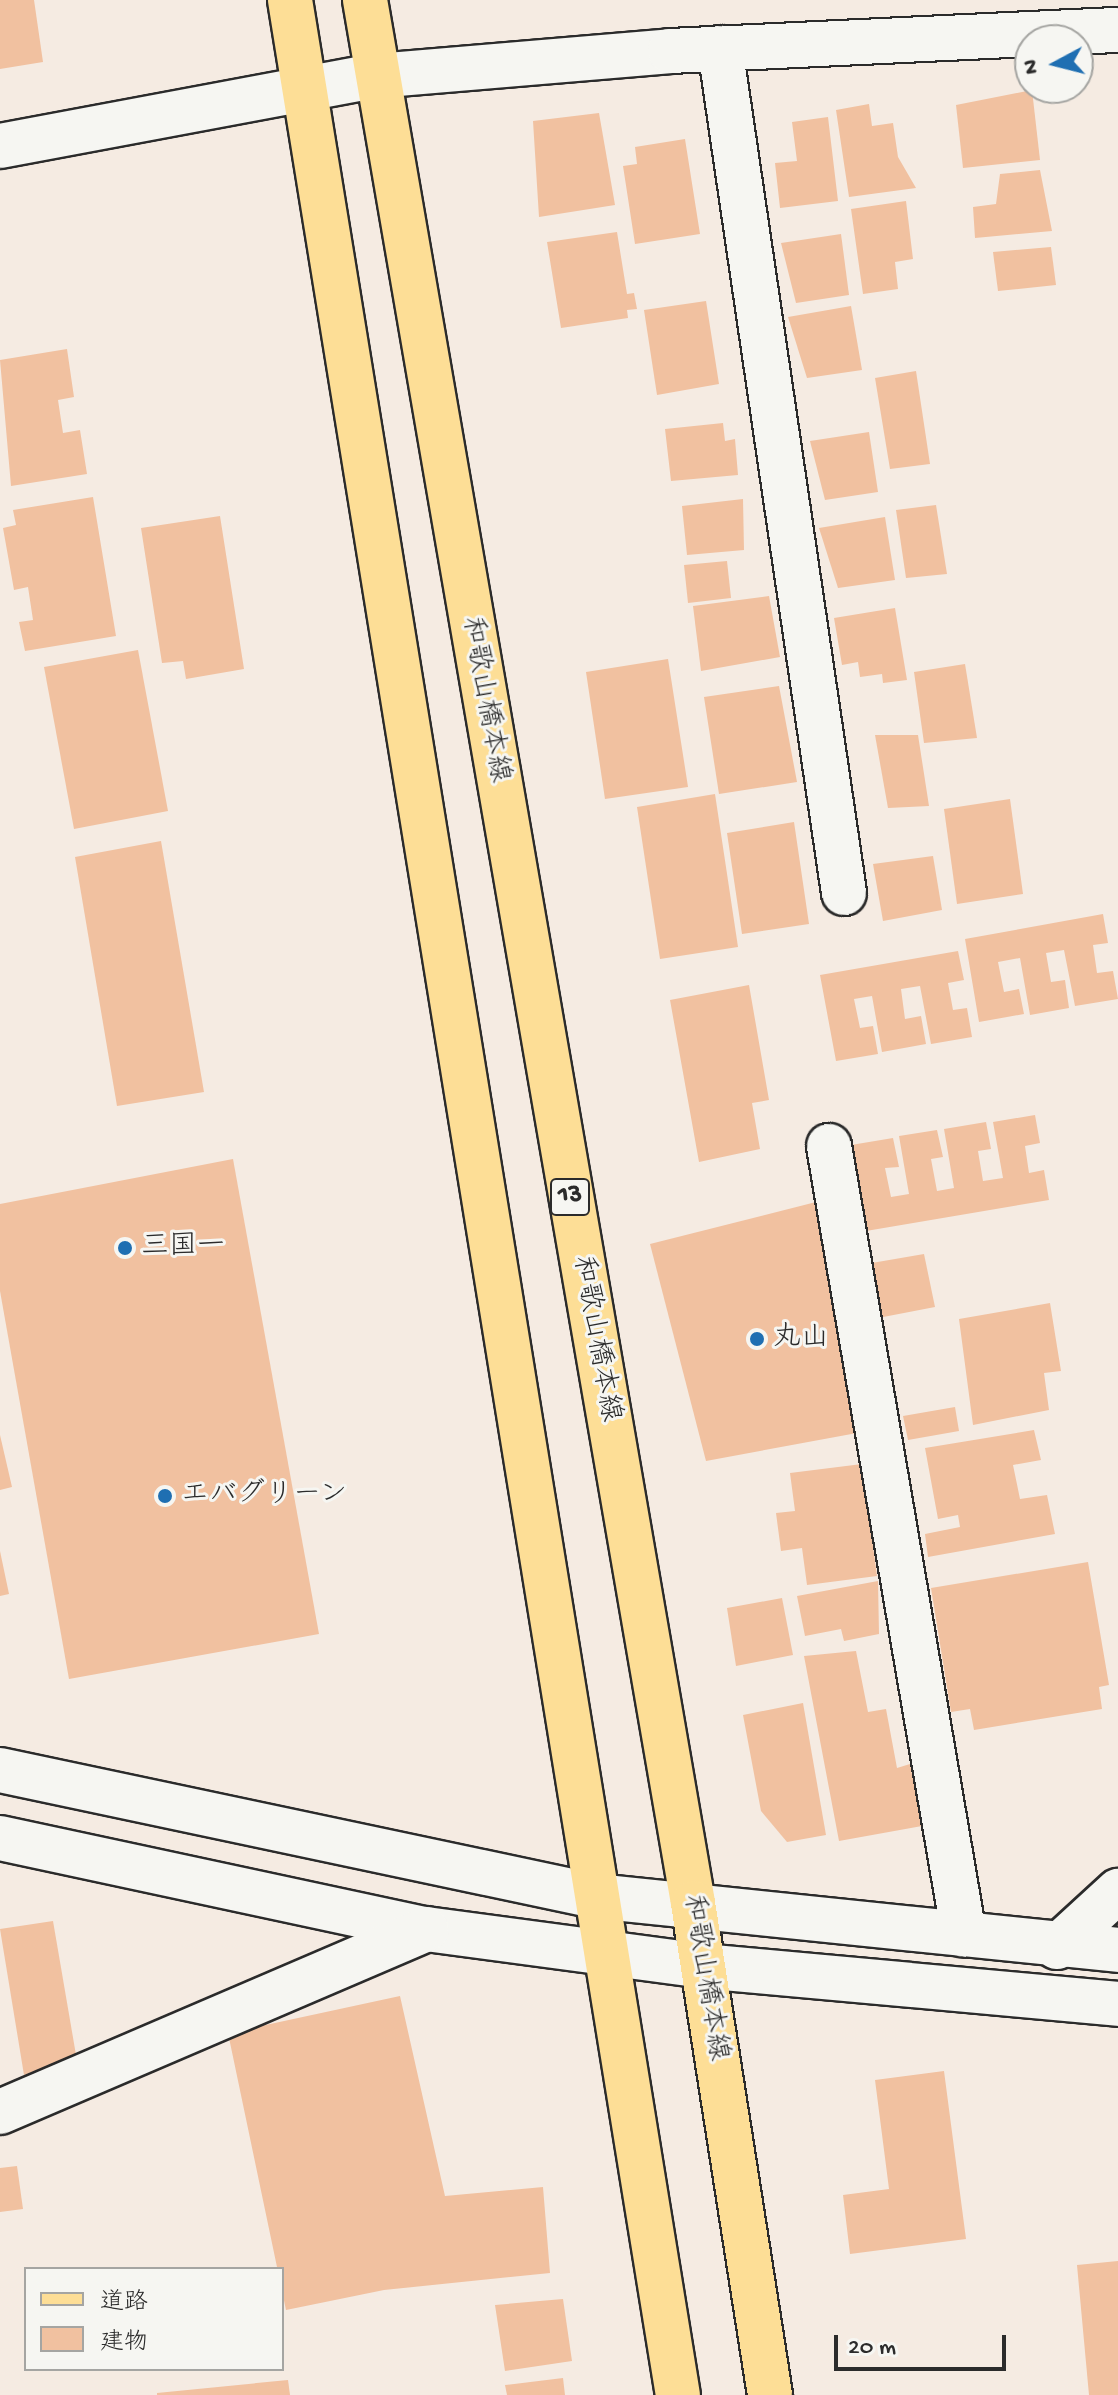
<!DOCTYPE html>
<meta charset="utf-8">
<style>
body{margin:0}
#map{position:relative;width:1118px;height:2395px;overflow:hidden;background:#f5ebe2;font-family:"Gochi Hand","Klee One",sans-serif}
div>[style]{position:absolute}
.building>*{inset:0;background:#f1c1a0}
.roads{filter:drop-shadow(2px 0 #2b2b2b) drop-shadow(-2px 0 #2b2b2b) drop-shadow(0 2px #2b2b2b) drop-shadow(0 -2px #2b2b2b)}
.minor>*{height:44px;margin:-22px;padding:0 22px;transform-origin:22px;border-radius:22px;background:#f6f6f2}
.major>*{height:44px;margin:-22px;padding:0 22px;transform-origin:22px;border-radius:22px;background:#fdde96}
.dots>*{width:22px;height:22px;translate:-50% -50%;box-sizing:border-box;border:4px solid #f6f6f2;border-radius:50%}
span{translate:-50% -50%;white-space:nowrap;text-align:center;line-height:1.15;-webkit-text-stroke:6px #f6f6f2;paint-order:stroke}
.shield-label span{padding:2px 6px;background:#f6f6f2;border:2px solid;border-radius:6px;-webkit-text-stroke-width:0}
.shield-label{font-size:26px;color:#2b2b2b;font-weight:700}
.street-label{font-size:28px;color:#2b2b2b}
.poi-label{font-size:28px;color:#2b2b2b}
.left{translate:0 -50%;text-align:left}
.legend{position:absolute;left:24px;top:2267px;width:260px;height:104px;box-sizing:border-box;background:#f6f6f2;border:2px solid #a5a5a2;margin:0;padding:10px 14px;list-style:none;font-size:24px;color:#2b2b2b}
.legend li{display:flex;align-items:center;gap:16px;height:40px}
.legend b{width:40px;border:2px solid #a5a5a2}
.north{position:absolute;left:1014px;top:24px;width:80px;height:80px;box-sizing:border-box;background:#f6f6f2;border:2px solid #a5a5a2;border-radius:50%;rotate:263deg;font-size:22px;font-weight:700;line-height:32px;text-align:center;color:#2b2b2b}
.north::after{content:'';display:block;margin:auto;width:28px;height:36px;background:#1f6fb2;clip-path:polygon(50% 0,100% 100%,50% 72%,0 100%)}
.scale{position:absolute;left:834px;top:2335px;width:172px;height:36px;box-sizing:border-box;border:4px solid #2b2b2b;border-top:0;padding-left:10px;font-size:24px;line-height:28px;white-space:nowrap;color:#2b2b2b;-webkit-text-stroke:6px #f6f6f2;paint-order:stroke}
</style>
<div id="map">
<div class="building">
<i style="clip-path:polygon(0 0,34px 0,43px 62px,0 69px)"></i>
<i style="clip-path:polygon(1032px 90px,1040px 160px,963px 168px,956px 105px)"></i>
<i style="clip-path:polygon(869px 104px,872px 126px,893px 123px,898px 157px,916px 188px,849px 197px,836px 110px)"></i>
<i style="clip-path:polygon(599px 113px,615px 205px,539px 217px,533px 121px)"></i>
<i style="clip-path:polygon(828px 117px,838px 201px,780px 208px,775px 163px,797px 161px,792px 122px)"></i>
<i style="clip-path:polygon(685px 139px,700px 234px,635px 244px,623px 166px,637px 164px,635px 147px)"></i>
<i style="clip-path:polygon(1040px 170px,1052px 231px,975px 238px,973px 207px,996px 204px,1000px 174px)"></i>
<i style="clip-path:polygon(906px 201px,913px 259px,895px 262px,898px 289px,863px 294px,851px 209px)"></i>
<i style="clip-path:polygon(617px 232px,627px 294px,634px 293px,637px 309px,627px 310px,628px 318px,561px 328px,547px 242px)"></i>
<i style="clip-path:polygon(841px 234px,849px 295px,796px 303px,781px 243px)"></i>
<i style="clip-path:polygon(1051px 247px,1056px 285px,998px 291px,993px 252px)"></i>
<i style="clip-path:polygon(706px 301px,719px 384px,657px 395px,644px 310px)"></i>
<i style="clip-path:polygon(851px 306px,862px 370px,807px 378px,788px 317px)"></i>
<i style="clip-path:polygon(67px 349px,74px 397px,58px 400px,63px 433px,80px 430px,87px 474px,11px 486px,0 360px)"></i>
<i style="clip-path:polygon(916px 371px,930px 464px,890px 469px,875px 378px)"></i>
<i style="clip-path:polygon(723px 423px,725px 441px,735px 439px,738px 475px,671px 481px,665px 429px)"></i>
<i style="clip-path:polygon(869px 432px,878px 492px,825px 500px,810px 441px)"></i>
<i style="clip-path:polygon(93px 497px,116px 636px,25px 651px,19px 622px,33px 620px,28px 587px,14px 590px,3px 528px,16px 525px,13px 510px)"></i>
<i style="clip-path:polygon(743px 499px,744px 550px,687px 555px,682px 506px)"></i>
<i style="clip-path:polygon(936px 505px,947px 574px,906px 578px,896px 510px)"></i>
<i style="clip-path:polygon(220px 516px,244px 669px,186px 679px,183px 661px,162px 663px,141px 528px)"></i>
<i style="clip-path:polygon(885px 517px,895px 580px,838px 588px,819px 528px)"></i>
<i style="clip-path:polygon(727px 561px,731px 598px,688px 603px,684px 565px)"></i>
<i style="clip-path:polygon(769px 596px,780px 657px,701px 671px,693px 606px)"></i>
<i style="clip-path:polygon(895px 608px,907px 680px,883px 683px,882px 674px,860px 677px,858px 662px,842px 665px,834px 618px)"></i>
<i style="clip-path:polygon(138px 650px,168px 811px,74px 829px,44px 667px)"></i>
<i style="clip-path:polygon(668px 659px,688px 787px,605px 799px,586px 672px)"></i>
<i style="clip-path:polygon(965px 664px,977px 738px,924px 743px,914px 672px)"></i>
<i style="clip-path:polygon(779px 686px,797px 782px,719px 794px,704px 697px)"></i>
<i style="clip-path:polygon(875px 735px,918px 735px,929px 806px,888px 808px)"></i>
<i style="clip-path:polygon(715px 794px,738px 947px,660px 959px,637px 807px)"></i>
<i style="clip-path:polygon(1010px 799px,1023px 894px,957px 904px,944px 809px)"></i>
<i style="clip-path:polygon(794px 822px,809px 924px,742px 934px,727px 833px)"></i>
<i style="clip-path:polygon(161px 841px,204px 1092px,117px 1106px,75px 857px)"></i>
<i style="clip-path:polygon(933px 856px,942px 910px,883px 921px,873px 864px)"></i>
<i style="clip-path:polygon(1103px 914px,1108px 943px,1093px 945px,1097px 973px,1113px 971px,1118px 999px,1075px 1006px,1064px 950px,1046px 953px,1051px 982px,1065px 980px,1069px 1008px,1030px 1015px,1020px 958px,998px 962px,1004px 992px,1019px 989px,1024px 1014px,979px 1022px,965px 939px)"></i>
<i style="clip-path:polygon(958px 951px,964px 980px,948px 983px,953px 1010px,967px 1008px,972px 1037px,931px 1044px,920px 986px,901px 989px,905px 1019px,921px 1016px,926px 1044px,882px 1052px,872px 996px,854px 999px,860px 1028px,873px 1026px,878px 1054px,836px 1061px,820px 975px)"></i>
<i style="clip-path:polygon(749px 985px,769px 1100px,752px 1103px,760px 1149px,699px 1162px,670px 1000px)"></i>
<i style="clip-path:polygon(1035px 1115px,1040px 1143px,1025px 1146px,1029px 1173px,1044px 1170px,1049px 1200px,866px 1231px,851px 1145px,893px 1138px,899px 1167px,885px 1168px,891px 1197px,909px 1194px,899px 1136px,937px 1130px,943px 1157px,931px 1159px,937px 1191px,954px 1188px,944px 1129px,986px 1122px,991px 1149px,978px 1151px,983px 1181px,1003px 1178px,993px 1122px)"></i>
<i style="clip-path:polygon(233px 1159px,319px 1634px,69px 1679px,0 1291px,0 1204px)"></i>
<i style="clip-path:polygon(816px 1202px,857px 1433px,706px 1461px,650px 1244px)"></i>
<i style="clip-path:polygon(924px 1254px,935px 1307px,878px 1318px,866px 1264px)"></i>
<i style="clip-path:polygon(1050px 1303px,1061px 1371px,1044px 1373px,1049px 1410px,973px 1425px,959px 1319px)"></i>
<i style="clip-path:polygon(955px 1407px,959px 1431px,908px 1440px,903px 1416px)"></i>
<i style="clip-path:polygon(1034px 1430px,1041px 1460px,1013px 1465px,1020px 1499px,1047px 1495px,1055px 1534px,928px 1557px,925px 1534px,960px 1527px,958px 1515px,938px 1519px,925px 1448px)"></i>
<i style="clip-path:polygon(0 1435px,12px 1487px,0 1490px)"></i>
<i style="clip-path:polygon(862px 1464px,877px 1576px,807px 1585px,802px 1548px,781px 1551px,776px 1513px,795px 1511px,790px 1473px)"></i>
<i style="clip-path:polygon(0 1551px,9px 1594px,0 1596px)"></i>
<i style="clip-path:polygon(1088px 1562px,1109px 1685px,1099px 1687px,1102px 1709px,974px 1730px,970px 1709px,951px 1712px,931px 1588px)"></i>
<i style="clip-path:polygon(878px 1581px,879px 1634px,844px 1641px,841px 1629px,805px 1636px,797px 1596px)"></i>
<i style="clip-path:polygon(782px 1598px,793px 1655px,736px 1666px,727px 1608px)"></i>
<i style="clip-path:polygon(856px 1651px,868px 1712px,886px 1709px,897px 1768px,910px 1764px,922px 1826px,839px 1841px,804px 1656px)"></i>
<i style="clip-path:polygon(803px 1703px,826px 1835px,787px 1842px,761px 1811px,743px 1715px)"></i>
<i style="clip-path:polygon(53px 1921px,76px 2055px,24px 2075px,0 1929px)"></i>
<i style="clip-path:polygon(400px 1996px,445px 2196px,543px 2187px,550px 2273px,384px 2290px,286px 2310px,228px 2033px)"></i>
<i style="clip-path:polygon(944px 2071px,966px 2239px,850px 2254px,843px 2195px,889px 2189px,875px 2080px)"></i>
<i style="clip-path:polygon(17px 2166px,23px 2209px,0 2212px,0 2168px)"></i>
<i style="clip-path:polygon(1118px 2261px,1118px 2395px,1089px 2395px,1077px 2265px)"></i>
<i style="clip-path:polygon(563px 2299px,572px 2361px,505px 2371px,495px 2305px)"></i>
<i style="clip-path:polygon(563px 2378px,565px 2395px,507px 2395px,505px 2385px)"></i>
<i style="clip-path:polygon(288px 2380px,290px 2395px,157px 2395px,157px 2393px)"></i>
</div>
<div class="roads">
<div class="minor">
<i style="left:720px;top:48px;width:854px;rotate:81.65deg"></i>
<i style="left:0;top:146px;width:381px;rotate:-10.6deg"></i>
<i style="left:375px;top:76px;width:296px;rotate:-4.8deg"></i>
<i style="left:670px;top:51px;width:448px;rotate:-2.7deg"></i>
<i style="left:829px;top:1146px;width:800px;rotate:80.29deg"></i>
<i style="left:0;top:1770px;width:608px;rotate:11.96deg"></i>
<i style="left:595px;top:1896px;width:526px;rotate:5.89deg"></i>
<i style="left:0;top:1838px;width:436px;rotate:12.1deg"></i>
<i style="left:426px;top:1929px;width:278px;rotate:7.6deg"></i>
<i style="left:702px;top:1966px;width:418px;rotate:5.2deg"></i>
<i style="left:1057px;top:1947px;width:83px;rotate:-42.6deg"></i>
<i style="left:0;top:2112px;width:464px;rotate:-23.2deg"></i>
</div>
<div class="major">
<i style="left:290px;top:0;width:2426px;rotate:80.8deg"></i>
<i style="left:365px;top:0;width:1931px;rotate:80.22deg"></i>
<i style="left:693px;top:1903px;width:498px;rotate:81.1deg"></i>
</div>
</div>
<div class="dots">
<i style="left:125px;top:1248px;background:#1f6fb2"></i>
<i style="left:757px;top:1339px;background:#1f6fb2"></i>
<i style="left:165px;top:1496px;background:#1f6fb2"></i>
</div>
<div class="shield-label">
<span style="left:570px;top:1197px">13</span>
</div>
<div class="street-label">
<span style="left:484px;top:700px;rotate:80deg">和歌山橋本線</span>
<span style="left:595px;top:1339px;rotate:80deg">和歌山橋本線</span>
<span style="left:704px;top:1978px;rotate:81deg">和歌山橋本線</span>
</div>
<div class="poi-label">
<span class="left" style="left:141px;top:1248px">三国一</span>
<span class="left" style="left:773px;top:1339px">丸山</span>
<span class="left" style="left:181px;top:1496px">エバグリーン</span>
</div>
<ul class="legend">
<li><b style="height:10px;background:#fdde96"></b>道路</li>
<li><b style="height:22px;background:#f1c1a0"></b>建物</li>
</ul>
<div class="north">N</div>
<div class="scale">20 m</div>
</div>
